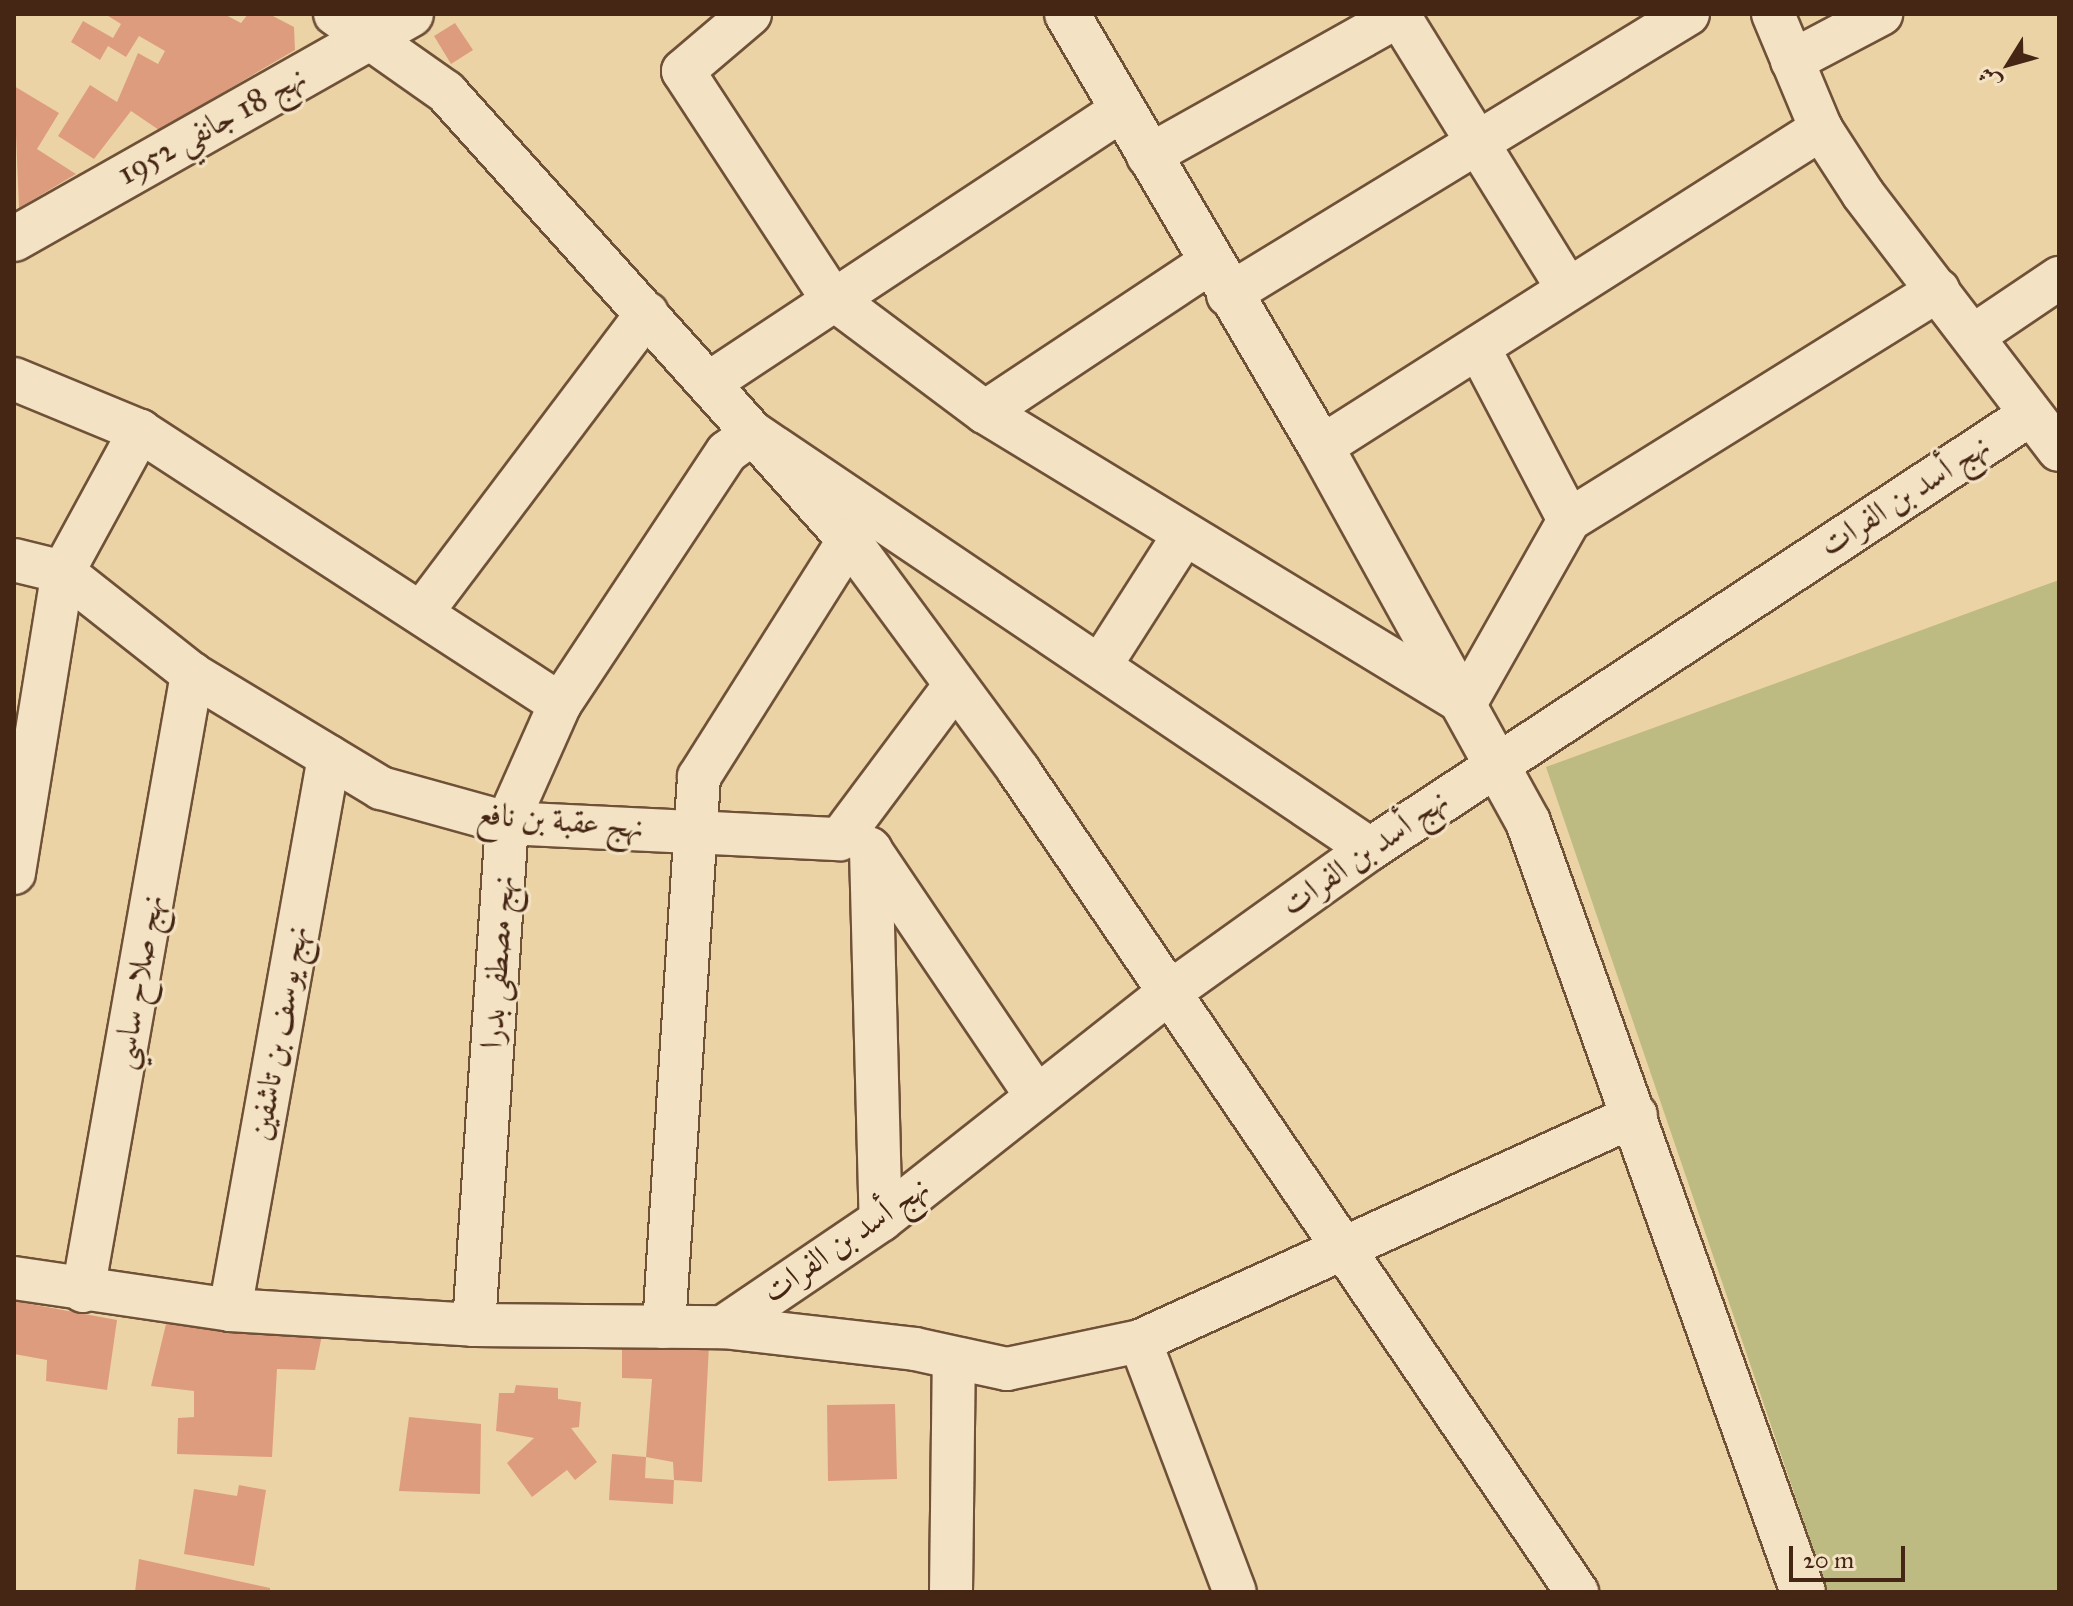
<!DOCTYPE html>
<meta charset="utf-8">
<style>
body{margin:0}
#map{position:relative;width:2073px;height:1606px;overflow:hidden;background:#ecd3a5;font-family:"IM FELL Great Primer",Amiri,serif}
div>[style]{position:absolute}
.green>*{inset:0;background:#bebb82}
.building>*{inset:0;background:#de9c7f}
.roads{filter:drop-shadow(2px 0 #6f5138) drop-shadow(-2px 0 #6f5138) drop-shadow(0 2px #6f5138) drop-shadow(0 -2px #6f5138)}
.minor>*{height:42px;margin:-21px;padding:0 21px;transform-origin:21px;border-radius:21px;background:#f3e2c4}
.tertiary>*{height:44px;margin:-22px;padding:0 22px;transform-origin:22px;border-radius:22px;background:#f3e2c4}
span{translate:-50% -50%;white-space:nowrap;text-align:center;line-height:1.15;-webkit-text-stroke:6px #f3e2c4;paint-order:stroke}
.street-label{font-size:32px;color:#452614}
.frame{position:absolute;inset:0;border:16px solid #452614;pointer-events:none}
.north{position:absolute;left:1969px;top:24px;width:80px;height:80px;-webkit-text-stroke:6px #f3e2c4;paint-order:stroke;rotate:233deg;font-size:22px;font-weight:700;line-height:32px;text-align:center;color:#452614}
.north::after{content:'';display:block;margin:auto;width:28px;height:36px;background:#452614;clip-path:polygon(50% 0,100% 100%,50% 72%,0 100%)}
.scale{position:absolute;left:1789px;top:1546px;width:116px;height:36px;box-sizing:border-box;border:4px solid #452614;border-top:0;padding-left:10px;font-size:24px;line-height:28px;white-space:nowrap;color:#452614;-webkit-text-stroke:6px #f3e2c4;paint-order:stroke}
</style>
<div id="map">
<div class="green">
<i style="clip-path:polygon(2059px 580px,2059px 1592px,1828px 1592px,1546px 767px)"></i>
</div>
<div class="building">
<i style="clip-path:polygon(105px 14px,224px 14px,241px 23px,248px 14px,269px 14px,294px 27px,295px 50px,159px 130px,131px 111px,94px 159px,58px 136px,90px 85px,117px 102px,138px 53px,158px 64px,165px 51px,139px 36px,126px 57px,108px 46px,100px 60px,71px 42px,83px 21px,113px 38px,121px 24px)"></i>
<i style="clip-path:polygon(455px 23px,473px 50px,451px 64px,434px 36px)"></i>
<i style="clip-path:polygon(14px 86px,59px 113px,37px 149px,76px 174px,19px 208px)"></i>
<i style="clip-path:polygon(14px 1301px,117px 1320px,107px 1390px,46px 1381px,47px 1360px,14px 1354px)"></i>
<i style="clip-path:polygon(167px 1320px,322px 1335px,315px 1370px,277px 1369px,272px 1457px,177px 1454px,178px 1418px,194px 1417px,194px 1391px,151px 1386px)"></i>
<i style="clip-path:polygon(622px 1344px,709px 1345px,702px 1482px,674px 1480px,673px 1462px,646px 1457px,645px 1478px,674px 1480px,673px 1504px,609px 1500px,612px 1454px,646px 1457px,652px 1379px,622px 1378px)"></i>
<i style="clip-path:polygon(516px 1385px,558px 1388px,558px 1399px,581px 1402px,579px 1427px,571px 1428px,597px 1462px,575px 1480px,567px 1470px,532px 1497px,507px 1463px,534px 1438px,496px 1431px,499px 1393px,514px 1393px)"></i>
<i style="clip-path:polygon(895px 1404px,897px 1479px,828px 1481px,827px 1405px)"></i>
<i style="clip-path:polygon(409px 1417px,481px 1424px,480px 1494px,399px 1491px)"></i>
<i style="clip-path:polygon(239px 1485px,266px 1490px,254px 1566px,184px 1554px,194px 1489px,237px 1496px)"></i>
<i style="clip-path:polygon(139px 1559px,270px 1588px,270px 1592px,135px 1592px)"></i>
</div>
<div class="roads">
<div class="minor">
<i style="left:335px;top:14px;width:136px;rotate:35.1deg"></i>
<i style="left:446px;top:92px;width:603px;rotate:48.03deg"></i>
<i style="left:849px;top:540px;width:287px;rotate:53.6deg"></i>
<i style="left:1019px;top:771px;width:993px;rotate:55.8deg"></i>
<i style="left:750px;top:14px;width:88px;rotate:139.6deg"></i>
<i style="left:683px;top:71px;width:270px;rotate:56.8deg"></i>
<i style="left:831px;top:297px;width:192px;rotate:36.8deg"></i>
<i style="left:985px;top:412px;width:562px;rotate:31.31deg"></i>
<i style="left:1465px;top:704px;width:211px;rotate:-60.5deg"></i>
<i style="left:1569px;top:520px;width:195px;rotate:-117.7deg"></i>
<i style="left:1398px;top:14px;width:322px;rotate:58.3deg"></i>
<i style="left:1773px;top:14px;width:125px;rotate:67.3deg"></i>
<i style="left:1821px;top:129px;width:77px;rotate:57.1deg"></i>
<i style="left:1863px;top:194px;width:322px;rotate:52.6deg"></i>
<i style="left:1792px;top:61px;width:101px;rotate:-27.8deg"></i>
<i style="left:1148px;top:156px;width:291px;rotate:-29.2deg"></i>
<i style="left:1228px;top:295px;width:539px;rotate:-31.42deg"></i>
<i style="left:1973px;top:336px;width:104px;rotate:-34deg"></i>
<i style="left:14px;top:379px;width:136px;rotate:22.4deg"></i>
<i style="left:709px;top:383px;width:493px;rotate:-33.5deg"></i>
<i style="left:985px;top:412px;width:269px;rotate:-33.6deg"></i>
<i style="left:1321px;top:447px;width:593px;rotate:-32.46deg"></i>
<i style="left:1569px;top:520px;width:435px;rotate:-31.9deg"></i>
<i style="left:14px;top:560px;width:50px;rotate:13.8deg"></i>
<i style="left:63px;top:572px;width:164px;rotate:38.3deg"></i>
<i style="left:192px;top:674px;width:221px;rotate:31.1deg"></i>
<i style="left:381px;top:788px;width:131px;rotate:15.5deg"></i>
<i style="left:507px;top:823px;width:333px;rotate:2.8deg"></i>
<i style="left:840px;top:839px;width:192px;rotate:-53.2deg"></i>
<i style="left:422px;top:612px;width:374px;rotate:-53deg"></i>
<i style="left:1102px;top:663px;width:152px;rotate:-57.4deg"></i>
<i style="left:869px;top:848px;width:300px;rotate:56deg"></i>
<i style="left:871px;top:850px;width:370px;rotate:88.5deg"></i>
<i style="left:14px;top:873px;width:305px;rotate:-80.8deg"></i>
<i style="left:63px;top:572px;width:161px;rotate:-61.4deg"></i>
<i style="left:140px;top:431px;width:501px;rotate:33.02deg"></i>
<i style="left:14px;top:1278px;width:218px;rotate:8.4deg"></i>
<i style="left:230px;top:1310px;width:244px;rotate:3.5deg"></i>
<i style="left:474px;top:1325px;width:249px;rotate:0.5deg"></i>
<i style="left:723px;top:1327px;width:193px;rotate:6.5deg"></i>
<i style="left:915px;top:1349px;width:94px;rotate:12.3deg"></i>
<i style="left:1007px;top:1369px;width:136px;rotate:-11.9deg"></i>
<i style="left:1140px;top:1341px;width:545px;rotate:-24.5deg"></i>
<i style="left:83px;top:1291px;width:627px;rotate:-79.98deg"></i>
<i style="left:230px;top:1310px;width:562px;rotate:-79.85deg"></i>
<i style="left:474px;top:1325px;width:503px;rotate:-86.24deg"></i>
<i style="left:507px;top:823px;width:130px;rotate:-66deg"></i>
<i style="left:560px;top:704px;width:302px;rotate:-56.5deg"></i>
<i style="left:727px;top:452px;width:32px;rotate:-36deg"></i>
<i style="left:753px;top:433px;width:744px;rotate:33.99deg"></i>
<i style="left:664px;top:1327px;width:551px;rotate:-86.36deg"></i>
<i style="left:699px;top:777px;width:280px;rotate:-57.7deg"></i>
<i style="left:723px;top:1327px;width:191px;rotate:-34.1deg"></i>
<i style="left:881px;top:1220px;width:368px;rotate:-38.3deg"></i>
<i style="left:1170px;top:992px;width:246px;rotate:-35.6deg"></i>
<i style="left:1370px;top:849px;width:791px;rotate:-33.35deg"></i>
<i style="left:1140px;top:1341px;width:268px;rotate:69.3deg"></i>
<i style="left:951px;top:1592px;width:231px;rotate:-89.3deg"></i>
</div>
<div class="tertiary">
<i style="left:1067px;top:14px;width:502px;rotate:59.6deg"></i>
<i style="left:1321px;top:447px;width:428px;rotate:61.1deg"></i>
<i style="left:1528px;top:822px;width:818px;rotate:70.35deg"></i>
<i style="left:14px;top:239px;width:456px;rotate:-29.5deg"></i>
</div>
</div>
<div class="street-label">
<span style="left:212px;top:126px;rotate:-29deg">نهج 18 جانفي 1952</span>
<span style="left:1905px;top:496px;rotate:-33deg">نهج أسد بن الفرات</span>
<span style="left:560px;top:821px;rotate:5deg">نهج عقبة بن نافع</span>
<span style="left:1365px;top:853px;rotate:-35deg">نهج أسد بن الفرات</span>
<span style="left:498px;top:962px;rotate:-86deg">نهج مصطفى بدرا</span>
<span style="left:138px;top:982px;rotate:-80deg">نهج صلاح ساسي</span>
<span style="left:279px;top:1033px;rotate:-80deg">نهج يوسف بن تاشفين</span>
<span style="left:846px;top:1240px;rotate:-35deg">نهج أسد بن الفرات</span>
</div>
<div class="frame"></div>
<div class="north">ش</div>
<div class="scale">20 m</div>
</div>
